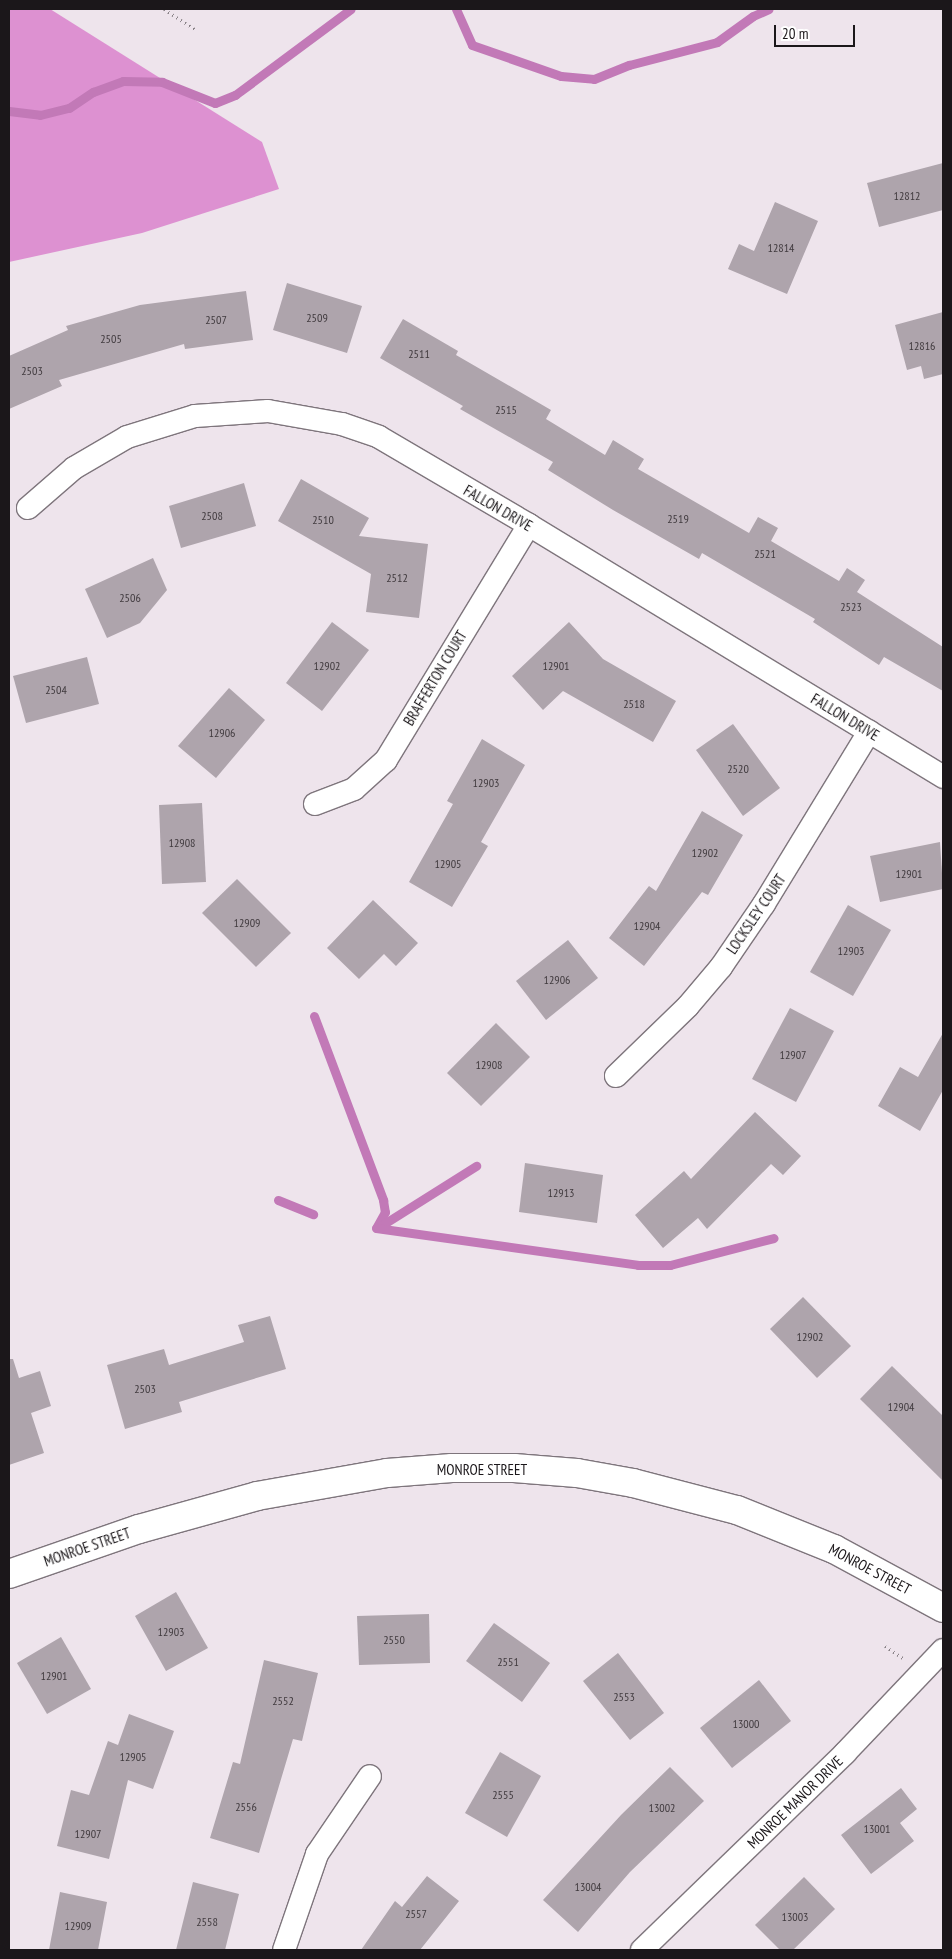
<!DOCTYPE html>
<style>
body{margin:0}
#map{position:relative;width:952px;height:1959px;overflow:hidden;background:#eee4ec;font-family:"PT Sans Narrow",sans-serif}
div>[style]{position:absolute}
.forest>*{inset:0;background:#dd91d1}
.stream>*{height:9px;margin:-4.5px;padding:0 4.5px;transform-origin:4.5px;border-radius:4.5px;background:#c279b7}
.building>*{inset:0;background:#aea4ac}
.path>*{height:3px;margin-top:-1.5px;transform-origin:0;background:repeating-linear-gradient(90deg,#8a8388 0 1px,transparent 0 5px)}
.roads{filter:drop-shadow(1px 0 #7e757c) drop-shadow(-1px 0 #7e757c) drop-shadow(0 1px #7e757c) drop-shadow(0 -1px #7e757c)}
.street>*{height:22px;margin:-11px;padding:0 11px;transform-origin:11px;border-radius:11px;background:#fff}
.secondary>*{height:28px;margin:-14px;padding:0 14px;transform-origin:14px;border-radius:14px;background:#fff}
span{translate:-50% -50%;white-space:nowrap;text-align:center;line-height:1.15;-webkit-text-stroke:4.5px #fff;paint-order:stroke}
.number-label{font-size:12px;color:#403a3e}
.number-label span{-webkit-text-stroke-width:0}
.street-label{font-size:15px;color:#1b171a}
.frame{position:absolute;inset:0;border:10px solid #1b171a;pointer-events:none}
.scale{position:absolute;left:774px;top:25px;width:81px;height:22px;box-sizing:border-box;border:2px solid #1b171a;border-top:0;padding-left:6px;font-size:15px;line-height:18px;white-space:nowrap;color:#1b171a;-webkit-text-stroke:4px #fff;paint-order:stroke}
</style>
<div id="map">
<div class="forest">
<i style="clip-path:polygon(9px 9px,50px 9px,262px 142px,279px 189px,142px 233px,9px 262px)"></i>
</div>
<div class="stream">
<i style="left:456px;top:9px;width:39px;rotate:66deg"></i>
<i style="left:472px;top:45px;width:94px;rotate:19.2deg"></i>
<i style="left:561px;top:76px;width:33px;rotate:5deg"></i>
<i style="left:594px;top:79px;width:38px;rotate:-22deg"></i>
<i style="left:629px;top:65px;width:91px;rotate:-14.6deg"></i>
<i style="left:717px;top:42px;width:44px;rotate:-35.8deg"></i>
<i style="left:753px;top:16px;width:17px;rotate:-24deg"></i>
<i style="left:9px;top:111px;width:31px;rotate:7deg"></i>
<i style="left:40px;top:115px;width:30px;rotate:-14deg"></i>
<i style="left:69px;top:108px;width:29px;rotate:-34deg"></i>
<i style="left:93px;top:92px;width:32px;rotate:-20deg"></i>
<i style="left:123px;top:81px;width:39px;rotate:1deg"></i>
<i style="left:162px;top:82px;width:57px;rotate:21.6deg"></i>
<i style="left:215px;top:103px;width:22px;rotate:-22deg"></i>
<i style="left:235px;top:95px;width:144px;rotate:-36.6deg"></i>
<i style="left:314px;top:1016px;width:197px;rotate:69.4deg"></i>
<i style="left:383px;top:1200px;width:12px;rotate:81deg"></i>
<i style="left:385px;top:1212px;width:18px;rotate:119deg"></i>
<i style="left:278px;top:1200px;width:38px;rotate:22deg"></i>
<i style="left:379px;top:1227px;width:115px;rotate:-32.2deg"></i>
<i style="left:376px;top:1228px;width:265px;rotate:8deg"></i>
<i style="left:638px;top:1265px;width:32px"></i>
<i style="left:670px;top:1265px;width:107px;rotate:-14.6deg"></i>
</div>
<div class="building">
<i style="clip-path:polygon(943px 163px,943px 210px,879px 227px,867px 183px)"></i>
<i style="clip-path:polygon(775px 202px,818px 221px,787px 294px,728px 269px,739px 244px,754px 251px)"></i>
<i style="clip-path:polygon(287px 283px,362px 306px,347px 353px,273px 330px)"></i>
<i style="clip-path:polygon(246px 291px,253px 340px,185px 349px,184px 344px,59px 380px,62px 386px,9px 409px,9px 356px,68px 330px,66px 326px,140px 305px)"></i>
<i style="clip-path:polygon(943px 312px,943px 374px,924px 379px,921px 366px,907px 370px,895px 325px)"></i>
<i style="clip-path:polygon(403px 319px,458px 351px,456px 355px,551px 410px,546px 419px,605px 455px,613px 440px,644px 459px,638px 469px,749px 533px,758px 517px,778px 528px,771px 541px,839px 581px,847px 568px,865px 580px,857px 592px,943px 647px,943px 691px,884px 657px,879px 665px,813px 622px,815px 619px,702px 553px,699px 559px,613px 510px,548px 470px,553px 462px,460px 409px,463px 406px,380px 358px)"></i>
<i style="clip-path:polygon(301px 479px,369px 518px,359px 536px,428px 544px,419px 618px,366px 612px,371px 574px,278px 521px)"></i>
<i style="clip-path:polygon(244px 483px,256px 526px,181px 548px,169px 506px)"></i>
<i style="clip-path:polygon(153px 558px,167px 590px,140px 623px,107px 638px,85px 589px)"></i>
<i style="clip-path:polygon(332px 622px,369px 650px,322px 711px,286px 683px)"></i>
<i style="clip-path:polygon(569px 622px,603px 659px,676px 701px,653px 742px,563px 691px,543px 710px,512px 676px)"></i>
<i style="clip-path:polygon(87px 657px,99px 704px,26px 723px,13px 676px)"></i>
<i style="clip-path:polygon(229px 688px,265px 720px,216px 778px,178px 746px)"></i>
<i style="clip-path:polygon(733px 724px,780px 788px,743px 816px,696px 750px)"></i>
<i style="clip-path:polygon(482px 739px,525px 765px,481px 842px,488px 846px,452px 907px,409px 882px,453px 804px,447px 801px)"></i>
<i style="clip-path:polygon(202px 803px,206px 882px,162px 884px,159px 805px)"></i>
<i style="clip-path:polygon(702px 811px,743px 835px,708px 895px,702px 892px,644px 966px,609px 938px,649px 886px,656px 891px)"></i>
<i style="clip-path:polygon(940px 842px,943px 889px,880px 902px,870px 856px)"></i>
<i style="clip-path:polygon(237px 879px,291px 933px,256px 967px,202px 913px)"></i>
<i style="clip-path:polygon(373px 900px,418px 943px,396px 966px,384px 954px,359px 979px,327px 948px)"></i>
<i style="clip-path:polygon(848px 905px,891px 930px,853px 996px,810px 972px)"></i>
<i style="clip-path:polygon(568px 940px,598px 978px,546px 1020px,516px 981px)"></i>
<i style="clip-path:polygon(790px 1008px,834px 1031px,796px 1102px,752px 1079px)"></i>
<i style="clip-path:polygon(496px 1023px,530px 1057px,481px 1106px,447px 1073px)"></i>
<i style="clip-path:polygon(943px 1033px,943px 1090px,920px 1131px,878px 1106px,900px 1067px,918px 1077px)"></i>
<i style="clip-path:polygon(755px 1112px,801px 1156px,783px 1175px,771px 1164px,707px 1229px,698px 1218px,663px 1248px,635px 1215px,684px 1171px,691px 1179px)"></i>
<i style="clip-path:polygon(525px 1163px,603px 1175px,597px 1223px,519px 1212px)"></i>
<i style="clip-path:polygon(803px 1297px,851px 1346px,817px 1378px,770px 1329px)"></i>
<i style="clip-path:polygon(270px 1316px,286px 1369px,179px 1402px,182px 1412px,125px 1429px,107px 1365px,164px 1349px,169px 1365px,244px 1342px,238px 1325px)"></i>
<i style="clip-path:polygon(9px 1359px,13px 1359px,19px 1378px,40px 1371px,51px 1406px,31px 1413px,44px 1453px,9px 1465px)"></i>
<i style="clip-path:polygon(892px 1366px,943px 1416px,943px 1481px,860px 1399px)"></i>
<i style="clip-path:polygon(176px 1592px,208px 1648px,166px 1671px,135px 1616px)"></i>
<i style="clip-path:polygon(429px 1614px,430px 1663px,359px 1665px,357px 1616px)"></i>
<i style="clip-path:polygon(494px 1623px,550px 1663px,522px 1702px,466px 1661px)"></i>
<i style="clip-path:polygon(61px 1637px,91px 1689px,47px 1714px,17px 1663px)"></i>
<i style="clip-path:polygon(618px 1653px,664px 1713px,630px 1740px,583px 1681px)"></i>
<i style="clip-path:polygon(264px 1660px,318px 1673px,302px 1741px,293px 1739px,259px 1853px,210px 1838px,233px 1762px,240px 1764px)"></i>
<i style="clip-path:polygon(759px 1680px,791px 1721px,732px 1768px,700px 1728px)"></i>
<i style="clip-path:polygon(129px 1714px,174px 1731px,153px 1789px,128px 1780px,109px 1859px,57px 1846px,71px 1790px,89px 1795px,108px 1741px,118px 1745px)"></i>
<i style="clip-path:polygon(500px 1752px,541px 1776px,507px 1837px,465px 1813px)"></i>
<i style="clip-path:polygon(670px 1767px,704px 1801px,630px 1872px,578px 1932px,543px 1900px,621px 1815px)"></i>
<i style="clip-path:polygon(901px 1788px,917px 1809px,900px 1823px,914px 1841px,871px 1874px,841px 1835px)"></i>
<i style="clip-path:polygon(427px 1876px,459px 1901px,420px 1950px,361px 1950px,395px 1901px,402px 1907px)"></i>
<i style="clip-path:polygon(804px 1877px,835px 1909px,793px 1950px,780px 1950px,755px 1925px)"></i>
<i style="clip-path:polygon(193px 1882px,239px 1894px,225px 1950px,176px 1950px)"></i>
<i style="clip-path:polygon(60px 1892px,107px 1902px,98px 1950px,49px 1950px)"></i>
</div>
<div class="path">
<i style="left:164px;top:9px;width:37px;rotate:33deg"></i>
<i style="left:885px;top:1646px;width:22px;rotate:34deg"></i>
</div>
<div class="roads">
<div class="street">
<i style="left:28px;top:508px;width:61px;rotate:-41deg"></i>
<i style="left:74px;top:468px;width:61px;rotate:-30.3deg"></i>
<i style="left:127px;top:437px;width:71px;rotate:-17.2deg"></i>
<i style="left:195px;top:416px;width:73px;rotate:-3.9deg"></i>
<i style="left:268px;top:411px;width:75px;rotate:10deg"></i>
<i style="left:342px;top:424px;width:39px;rotate:19deg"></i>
<i style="left:379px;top:437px;width:174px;rotate:30.4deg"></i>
<i style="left:529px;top:525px;width:485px;rotate:31.3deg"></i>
<i style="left:315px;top:804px;width:42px;rotate:-21deg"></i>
<i style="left:354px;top:789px;width:43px;rotate:-42.2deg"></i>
<i style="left:386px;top:760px;width:275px;rotate:-58.7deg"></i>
<i style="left:616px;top:1076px;width:100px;rotate:-44.2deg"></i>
<i style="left:688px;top:1006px;width:51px;rotate:-49.8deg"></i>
<i style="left:721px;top:967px;width:76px;rotate:-55.7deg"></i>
<i style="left:764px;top:904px;width:202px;rotate:-58.6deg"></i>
<i style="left:284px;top:1950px;width:102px;rotate:-71deg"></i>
<i style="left:317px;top:1854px;width:94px;rotate:-55.8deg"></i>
<i style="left:642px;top:1950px;width:283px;rotate:-44.1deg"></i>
<i style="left:845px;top:1753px;width:142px;rotate:-46.4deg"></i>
</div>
<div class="secondary">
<i style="left:9px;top:1574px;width:138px;rotate:-19.1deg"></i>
<i style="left:139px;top:1529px;width:123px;rotate:-15.6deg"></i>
<i style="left:257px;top:1496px;width:132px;rotate:-10deg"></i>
<i style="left:387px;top:1473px;width:65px;rotate:-4.4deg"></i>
<i style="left:452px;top:1468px;width:62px"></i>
<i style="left:514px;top:1468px;width:63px;rotate:4.5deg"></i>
<i style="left:577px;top:1473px;width:57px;rotate:10.1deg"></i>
<i style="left:633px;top:1483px;width:107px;rotate:14.6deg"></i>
<i style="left:737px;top:1510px;width:105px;rotate:21.9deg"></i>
<i style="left:834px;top:1549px;width:124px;rotate:28.4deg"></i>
</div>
</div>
<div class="number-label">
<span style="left:907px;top:196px">12812</span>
<span style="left:781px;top:248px">12814</span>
<span style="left:317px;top:318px">2509</span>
<span style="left:216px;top:320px">2507</span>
<span style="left:111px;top:339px">2505</span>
<span style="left:922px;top:346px">12816</span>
<span style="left:419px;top:354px">2511</span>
<span style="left:32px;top:371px">2503</span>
<span style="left:506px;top:410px">2515</span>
<span style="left:212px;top:516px">2508</span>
<span style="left:678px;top:519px">2519</span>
<span style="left:323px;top:520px">2510</span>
<span style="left:765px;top:554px">2521</span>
<span style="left:397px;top:578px">2512</span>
<span style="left:130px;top:598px">2506</span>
<span style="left:851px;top:607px">2523</span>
<span style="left:327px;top:666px">12902</span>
<span style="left:556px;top:666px">12901</span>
<span style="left:56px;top:690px">2504</span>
<span style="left:634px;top:704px">2518</span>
<span style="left:222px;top:733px">12906</span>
<span style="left:738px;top:769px">2520</span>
<span style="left:486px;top:783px">12903</span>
<span style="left:182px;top:843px">12908</span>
<span style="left:705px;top:853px">12902</span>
<span style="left:448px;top:864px">12905</span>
<span style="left:909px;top:874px">12901</span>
<span style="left:247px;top:923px">12909</span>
<span style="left:647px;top:926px">12904</span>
<span style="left:851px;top:951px">12903</span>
<span style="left:557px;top:980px">12906</span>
<span style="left:793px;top:1055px">12907</span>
<span style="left:489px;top:1065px">12908</span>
<span style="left:561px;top:1193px">12913</span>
<span style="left:810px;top:1337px">12902</span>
<span style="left:145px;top:1389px">2503</span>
<span style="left:901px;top:1407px">12904</span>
<span style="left:171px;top:1632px">12903</span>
<span style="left:394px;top:1640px">2550</span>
<span style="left:508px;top:1662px">2551</span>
<span style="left:54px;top:1676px">12901</span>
<span style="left:624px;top:1697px">2553</span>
<span style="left:283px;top:1701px">2552</span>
<span style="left:746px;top:1724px">13000</span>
<span style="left:133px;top:1757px">12905</span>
<span style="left:503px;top:1795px">2555</span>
<span style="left:246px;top:1807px">2556</span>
<span style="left:662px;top:1808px">13002</span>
<span style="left:877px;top:1829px">13001</span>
<span style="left:88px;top:1834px">12907</span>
<span style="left:588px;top:1887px">13004</span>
<span style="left:416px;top:1914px">2557</span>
<span style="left:795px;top:1917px">13003</span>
<span style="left:207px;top:1922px">2558</span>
<span style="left:78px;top:1926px">12909</span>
</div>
<div class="street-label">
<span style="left:498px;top:508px;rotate:30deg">FALLON DRIVE</span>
<span style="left:435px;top:678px;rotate:-59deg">BRAFFERTON COURT</span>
<span style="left:845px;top:717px;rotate:31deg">FALLON DRIVE</span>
<span style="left:756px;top:914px;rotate:-56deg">LOCKSLEY COURT</span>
<span style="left:482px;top:1470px">MONROE STREET</span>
<span style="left:87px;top:1547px;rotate:-19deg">MONROE STREET</span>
<span style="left:870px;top:1569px;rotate:28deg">MONROE STREET</span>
<span style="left:795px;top:1802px;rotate:-44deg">MONROE MANOR DRIVE</span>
</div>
<div class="frame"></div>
<div class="scale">20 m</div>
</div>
